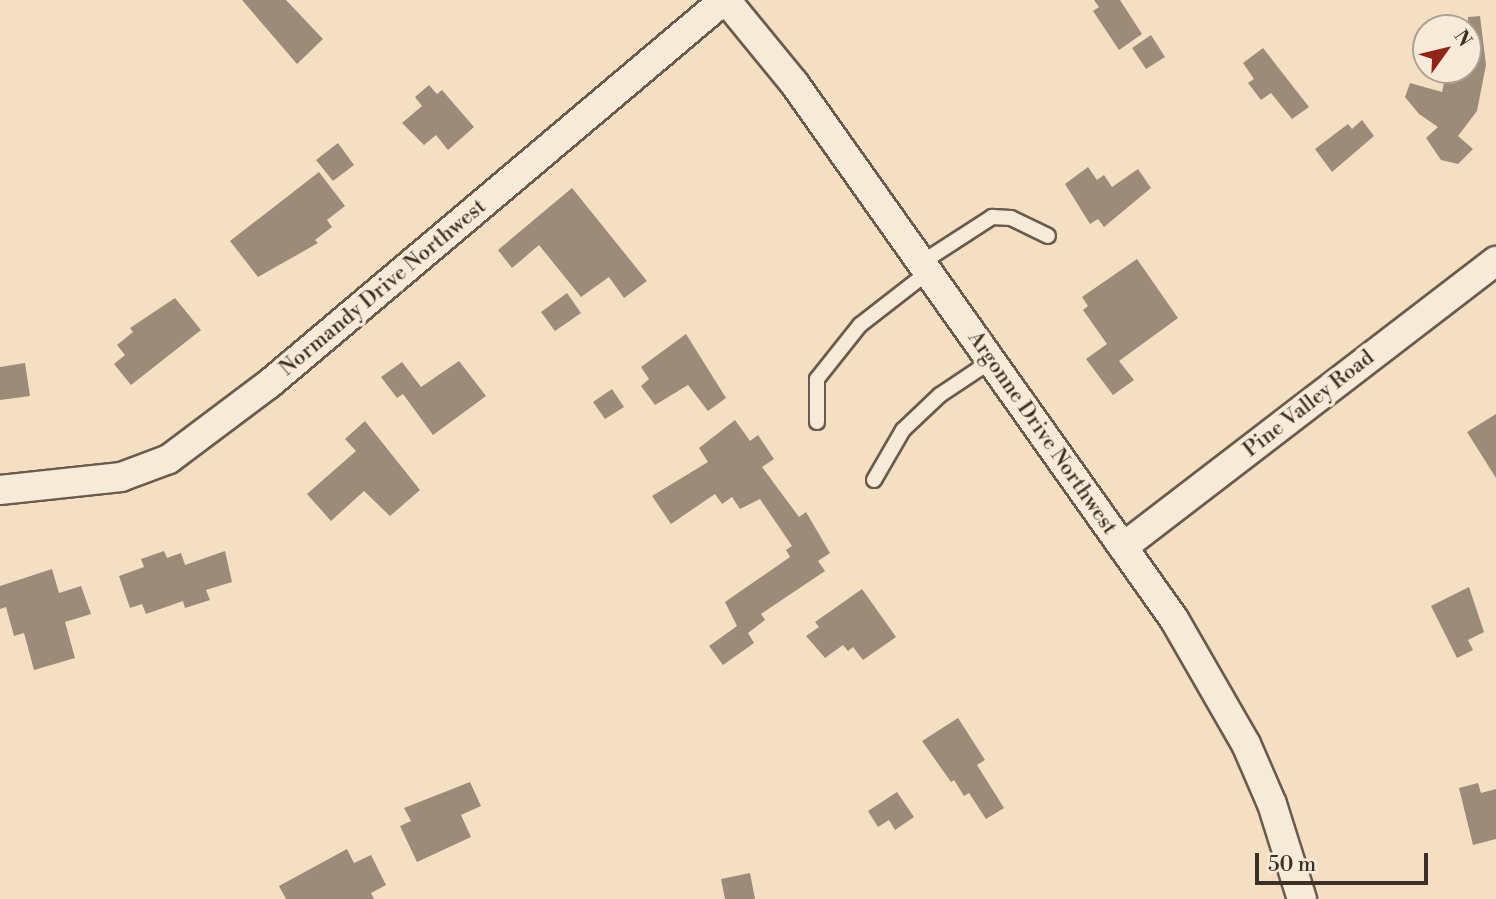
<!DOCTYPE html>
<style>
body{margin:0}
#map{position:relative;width:1496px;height:899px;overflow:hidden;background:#f4dfc3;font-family:"Libre Bodoni",serif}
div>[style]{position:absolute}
.building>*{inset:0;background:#9c8b78}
.roads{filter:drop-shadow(2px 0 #6a5b4d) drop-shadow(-2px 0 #6a5b4d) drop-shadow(0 2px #6a5b4d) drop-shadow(0 -2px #6a5b4d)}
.service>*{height:14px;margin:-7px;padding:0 7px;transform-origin:7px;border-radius:7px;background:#f8ead8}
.minor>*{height:28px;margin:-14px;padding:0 14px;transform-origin:14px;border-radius:14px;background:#f8ead8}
span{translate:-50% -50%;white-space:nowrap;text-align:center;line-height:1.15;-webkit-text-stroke:7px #f8ead8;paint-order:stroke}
.street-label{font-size:21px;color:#3c2f26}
.north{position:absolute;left:1412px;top:14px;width:70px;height:70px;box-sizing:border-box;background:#f8ead8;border:2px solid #ad9f91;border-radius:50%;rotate:56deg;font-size:19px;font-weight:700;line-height:28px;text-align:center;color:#3c2f26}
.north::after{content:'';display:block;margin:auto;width:24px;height:32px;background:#8f2418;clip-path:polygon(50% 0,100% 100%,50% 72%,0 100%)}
.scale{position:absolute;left:1255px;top:853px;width:173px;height:32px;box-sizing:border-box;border:4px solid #3c2f26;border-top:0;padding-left:9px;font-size:21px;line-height:24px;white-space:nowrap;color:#3c2f26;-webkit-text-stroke:5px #f8ead8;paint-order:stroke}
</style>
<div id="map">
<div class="building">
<i style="clip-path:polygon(242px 0,286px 0,323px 39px,297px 64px)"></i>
<i style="clip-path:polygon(1094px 0,1120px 0,1142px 34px,1119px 50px,1093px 11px,1099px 7px)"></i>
<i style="clip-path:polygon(1480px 16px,1486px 65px,1477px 111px,1458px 136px,1473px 149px,1458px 164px,1441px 160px,1426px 138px,1438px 127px,1419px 114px,1405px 97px,1410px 83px,1442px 92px,1447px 70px,1468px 70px,1468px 17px)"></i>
<i style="clip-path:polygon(1151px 35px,1165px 57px,1146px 69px,1132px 48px)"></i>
<i style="clip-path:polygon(1263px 48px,1309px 107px,1292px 119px,1271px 93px,1261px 100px,1248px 83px,1254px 79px,1243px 63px)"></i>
<i style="clip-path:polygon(429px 85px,437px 94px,442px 90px,474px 127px,448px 150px,436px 135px,424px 145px,402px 123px,422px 106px,415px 97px)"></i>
<i style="clip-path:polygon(1362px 120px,1374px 136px,1332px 172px,1315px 149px,1348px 124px,1352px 129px)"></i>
<i style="clip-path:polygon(338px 143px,354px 165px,333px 181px,316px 160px)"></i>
<i style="clip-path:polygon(1088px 167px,1097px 180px,1104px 175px,1112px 187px,1138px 169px,1151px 188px,1104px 227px,1098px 219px,1090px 224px,1065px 184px)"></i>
<i style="clip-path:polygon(319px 172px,345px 206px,327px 220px,332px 227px,315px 240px,318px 243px,258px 277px,230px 241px)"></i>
<i style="clip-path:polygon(572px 188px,647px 281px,624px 298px,609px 277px,581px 297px,539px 245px,512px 268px,498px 250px)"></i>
<i style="clip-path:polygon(1137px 259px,1178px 318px,1119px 361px,1134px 380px,1113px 395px,1086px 359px,1107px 344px,1083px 310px,1088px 306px,1082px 297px)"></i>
<i style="clip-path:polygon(567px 293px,581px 313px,555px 331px,541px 312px)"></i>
<i style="clip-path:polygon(175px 298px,201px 330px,131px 385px,114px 364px,125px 355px,117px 345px,133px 332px,130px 328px)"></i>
<i style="clip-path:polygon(686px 334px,726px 398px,708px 411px,688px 385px,655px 405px,641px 386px,649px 379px,641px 367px)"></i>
<i style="clip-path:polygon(459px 361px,486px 396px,433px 435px,403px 394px,397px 398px,381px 377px,402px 362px,421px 387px)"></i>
<i style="clip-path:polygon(25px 363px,30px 396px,0 400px,0 367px)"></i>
<i style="clip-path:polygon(612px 389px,624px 407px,605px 419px,593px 402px)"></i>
<i style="clip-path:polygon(1496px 414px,1496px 478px,1467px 432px)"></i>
<i style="clip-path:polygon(735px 420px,750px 441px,758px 435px,774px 459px,762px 467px,799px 517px,806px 512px,830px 553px,818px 561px,825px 571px,761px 614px,765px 620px,748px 633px,754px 643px,723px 665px,709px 646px,737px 626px,725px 602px,790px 557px,786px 550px,792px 546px,760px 499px,740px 509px,732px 497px,722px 504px,715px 494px,671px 524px,652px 496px,708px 462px,699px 448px)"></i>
<i style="clip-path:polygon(365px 421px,420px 490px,390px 516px,364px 491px,331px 521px,307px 494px,356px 451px,345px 439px)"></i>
<i style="clip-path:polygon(164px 551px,167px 558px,181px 553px,185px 565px,225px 551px,232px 582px,206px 590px,210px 600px,185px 608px,183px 601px,146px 614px,142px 604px,130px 608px,119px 576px,144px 567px,141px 559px)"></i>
<i style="clip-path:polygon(52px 569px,59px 593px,81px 586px,91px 614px,65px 622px,75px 658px,34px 670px,24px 633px,14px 636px,6px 607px,0 609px,0 586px)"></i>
<i style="clip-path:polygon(1469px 587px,1484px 632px,1468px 640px,1473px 650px,1457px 658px,1431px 606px)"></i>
<i style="clip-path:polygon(862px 589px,896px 637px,863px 660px,853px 647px,848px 651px,843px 645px,825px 658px,806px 636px,819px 627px,815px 622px)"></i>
<i style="clip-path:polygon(958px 718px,985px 760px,977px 765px,1004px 808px,986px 819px,969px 793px,964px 796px,954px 780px,951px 782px,922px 741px)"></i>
<i style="clip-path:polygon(470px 782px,481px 806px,461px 815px,471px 837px,417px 862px,400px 826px,411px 821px,404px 808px)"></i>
<i style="clip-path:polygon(1478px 783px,1481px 793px,1496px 789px,1496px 839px,1473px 845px,1459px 788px)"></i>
<i style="clip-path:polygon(897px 792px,914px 817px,895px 830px,889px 820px,878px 827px,868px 811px)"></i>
<i style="clip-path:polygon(347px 849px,354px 863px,371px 855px,386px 885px,371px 893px,374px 899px,286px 899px,279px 886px)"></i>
<i style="clip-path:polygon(750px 873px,755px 899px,725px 899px,721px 879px)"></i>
</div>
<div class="roads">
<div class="service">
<i style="left:921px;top:263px;width:85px;rotate:-32.9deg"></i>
<i style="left:992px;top:217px;width:19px;rotate:3deg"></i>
<i style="left:1011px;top:218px;width:41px;rotate:25.9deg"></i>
<i style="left:817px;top:422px;width:43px;rotate:-90deg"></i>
<i style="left:817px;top:379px;width:69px;rotate:-51.5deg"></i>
<i style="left:860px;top:325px;width:86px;rotate:-37.9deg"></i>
<i style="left:874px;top:480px;width:58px;rotate:-59.9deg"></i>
<i style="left:903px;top:430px;width:51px;rotate:-43.4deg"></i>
<i style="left:940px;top:395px;width:61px;rotate:-33.7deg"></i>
</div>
<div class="minor">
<i style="left:726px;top:0;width:107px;rotate:50.7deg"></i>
<i style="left:794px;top:83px;width:657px;rotate:54.67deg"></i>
<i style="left:1174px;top:619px;width:144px;rotate:60.1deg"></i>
<i style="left:1246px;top:744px;width:65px;rotate:66.6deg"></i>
<i style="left:1272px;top:804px;width:100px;rotate:72.5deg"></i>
<i style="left:0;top:490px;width:122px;rotate:-6.1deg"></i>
<i style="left:121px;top:477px;width:51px;rotate:-20.6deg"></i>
<i style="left:169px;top:459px;width:125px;rotate:-36.9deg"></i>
<i style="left:269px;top:384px;width:595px;rotate:-40.16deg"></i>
<i style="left:1123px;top:547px;width:470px;rotate:-37.5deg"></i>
</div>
</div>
<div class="street-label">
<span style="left:383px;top:288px;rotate:-40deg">Normandy Drive Northwest</span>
<span style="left:1309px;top:404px;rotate:-38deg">Pine Valley Road</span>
<span style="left:1042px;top:433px;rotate:55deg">Argonne Drive Northwest</span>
</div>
<div class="north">N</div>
<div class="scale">50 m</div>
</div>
